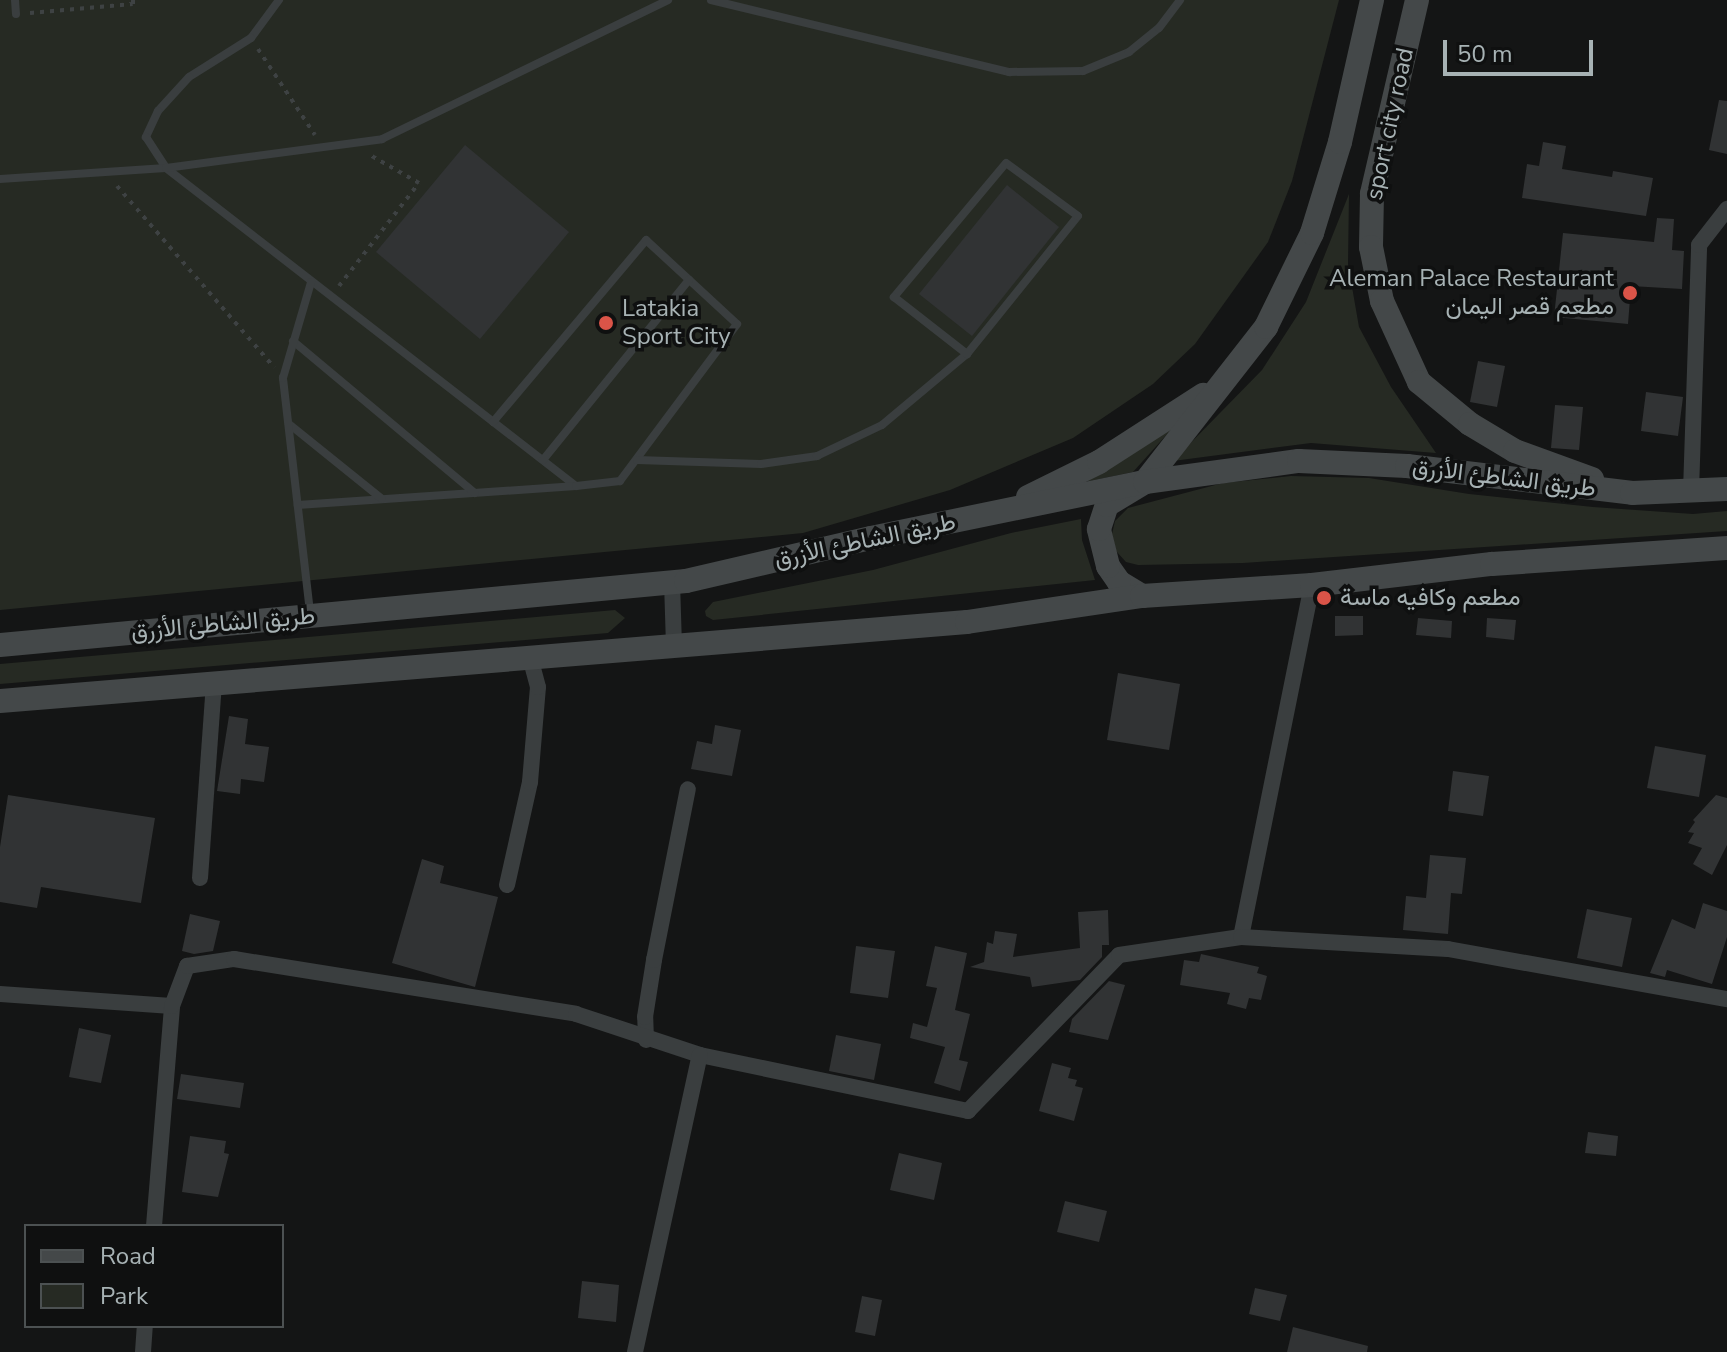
<!DOCTYPE html>
<meta charset="utf-8">
<style>
body{margin:0}
#map{position:relative;width:1727px;height:1352px;overflow:hidden;background:#141515;font-family:"Nunito Sans",Vazirmatn,sans-serif}
div>[style]{position:absolute}
.green>*{inset:0;background:#262a23}
.building>*{inset:0;background:#313334}
.path>*{height:4px;margin-top:-2px;transform-origin:0;background:repeating-linear-gradient(90deg,#3e4243 0 4px,transparent 0 10px)}
.lane>*{height:8px;margin:-4px;padding:0 4px;transform-origin:4px;border-radius:4px;background:#3a3e3f}
.street>*{height:16px;margin:-8px;padding:0 8px;transform-origin:8px;border-radius:8px;background:#3a3e3f}
.secondary>*{height:24px;margin:-12px;padding:0 12px;transform-origin:12px;border-radius:12px;background:#444849}
.dots>*{width:22px;height:22px;translate:-50% -50%;box-sizing:border-box;border:4px solid #0f1010;border-radius:50%}
span{translate:-50% -50%;white-space:nowrap;text-align:center;line-height:1.15;-webkit-text-stroke:7px #0f1010;paint-order:stroke}
.street-label{font-size:24px;color:#a7b2b4}
.poi-label{font-size:24px;color:#a7b2b4}
.right{translate:-100% -50%;text-align:right}
.left{translate:0 -50%;text-align:left}
.legend{position:absolute;left:24px;top:1224px;width:260px;height:104px;box-sizing:border-box;background:#0f1010;border:2px solid #4c5152;margin:0;padding:10px 14px;list-style:none;font-size:24px;color:#a7b2b4}
.legend li{display:flex;align-items:center;gap:16px;height:40px}
.legend b{width:40px;border:2px solid #4c5152}
.scale{position:absolute;left:1443px;top:40px;width:150px;height:36px;box-sizing:border-box;border:4px solid #a7b2b4;border-top:0;padding-left:10px;font-size:24px;line-height:28px;white-space:nowrap;color:#a7b2b4;-webkit-text-stroke:6px #0f1010;paint-order:stroke}
</style>
<div id="map">
<div class="green">
<i style="clip-path:polygon(0 0,1339px 0,1292px 181px,1268px 242px,1195px 344px,1153px 384px,1073px 438px,950px 490px,803px 533px,0 610px)"></i>
<i style="clip-path:polygon(1349px 194px,1348px 264px,1359px 327px,1391px 387px,1436px 453px,1311px 443px,1173px 461px,1262px 370px,1306px 302px)"></i>
<i style="clip-path:polygon(1178px 422px,1133px 472px,1085px 482px)"></i>
<i style="clip-path:polygon(1291px 476px,1369px 478px,1469px 494px,1593px 507px,1693px 514px,1727px 511px,1727px 531px,1243px 563px,1138px 565px,1126px 562px,1116px 551px,1112px 534px,1115px 521px,1128px 508px,1223px 483px)"></i>
<i style="clip-path:polygon(1081px 519px,1082px 540px,1095px 580px,713px 620px,706px 616px,705px 611px,713px 602px,873px 570px,1011px 533px)"></i>
<i style="clip-path:polygon(615px 610px,625px 618px,608px 633px,0 684px,0 664px)"></i>
</div>
<div class="building">
<i style="clip-path:polygon(1719px 100px,1727px 101px,1727px 154px,1709px 150px)"></i>
<i style="clip-path:polygon(1543px 142px,1566px 146px,1562px 169px,1612px 177px,1613px 171px,1653px 178px,1646px 216px,1522px 198px,1527px 164px,1539px 166px)"></i>
<i style="clip-path:polygon(465px 145px,569px 232px,480px 339px,376px 252px)"></i>
<i style="clip-path:polygon(1007px 185px,1059px 227px,972px 336px,919px 294px)"></i>
<i style="clip-path:polygon(1657px 218px,1674px 219px,1672px 250px,1684px 251px,1682px 289px,1631px 286px,1628px 324px,1554px 317px,1563px 233px,1654px 242px)"></i>
<i style="clip-path:polygon(1478px 361px,1505px 366px,1497px 407px,1470px 402px)"></i>
<i style="clip-path:polygon(1646px 392px,1683px 397px,1678px 436px,1641px 431px)"></i>
<i style="clip-path:polygon(1555px 405px,1583px 407px,1579px 450px,1551px 448px)"></i>
<i style="clip-path:polygon(1335px 616px,1363px 616px,1363px 635px,1335px 636px)"></i>
<i style="clip-path:polygon(1418px 618px,1452px 621px,1451px 638px,1416px 635px)"></i>
<i style="clip-path:polygon(1487px 618px,1516px 620px,1514px 640px,1486px 637px)"></i>
<i style="clip-path:polygon(1118px 673px,1180px 684px,1169px 750px,1107px 740px)"></i>
<i style="clip-path:polygon(229px 716px,248px 719px,245px 744px,269px 747px,264px 782px,241px 779px,240px 794px,217px 791px)"></i>
<i style="clip-path:polygon(715px 725px,741px 730px,732px 776px,691px 769px,697px 741px,712px 744px)"></i>
<i style="clip-path:polygon(1655px 746px,1706px 755px,1699px 797px,1647px 788px)"></i>
<i style="clip-path:polygon(1453px 771px,1489px 776px,1483px 816px,1448px 811px)"></i>
<i style="clip-path:polygon(8px 795px,155px 818px,141px 903px,41px 887px,37px 908px,0 902px,0 847px)"></i>
<i style="clip-path:polygon(1716px 795px,1727px 798px,1727px 845px,1712px 875px,1693px 864px,1702px 848px,1688px 843px,1694px 833px,1688px 832px,1695px 822px,1693px 820px)"></i>
<i style="clip-path:polygon(1430px 855px,1466px 858px,1462px 894px,1451px 893px,1448px 934px,1403px 930px,1406px 896px,1426px 898px)"></i>
<i style="clip-path:polygon(422px 859px,444px 866px,440px 883px,498px 897px,475px 987px,392px 963px)"></i>
<i style="clip-path:polygon(1703px 903px,1727px 911px,1727px 937px,1712px 984px,1667px 970px,1665px 977px,1650px 973px,1672px 919px,1695px 929px)"></i>
<i style="clip-path:polygon(1587px 909px,1632px 918px,1622px 967px,1577px 958px)"></i>
<i style="clip-path:polygon(1108px 910px,1109px 945px,1102px 945px,1102px 957px,1080px 980px,1032px 987px,1030px 977px,970px 967px,984px 962px,987px 942px,993px 944px,995px 931px,1017px 934px,1013px 957px,1080px 948px,1078px 912px)"></i>
<i style="clip-path:polygon(190px 914px,220px 921px,213px 951px,194px 954px,182px 951px)"></i>
<i style="clip-path:polygon(856px 946px,895px 951px,888px 998px,850px 993px)"></i>
<i style="clip-path:polygon(935px 946px,967px 953px,955px 1010px,970px 1014px,959px 1060px,968px 1062px,960px 1091px,934px 1083px,945px 1047px,910px 1038px,913px 1023px,927px 1027px,937px 988px,926px 986px)"></i>
<i style="clip-path:polygon(1201px 954px,1259px 967px,1257px 973px,1267px 976px,1261px 1000px,1249px 998px,1246px 1009px,1227px 1004px,1230px 993px,1180px 985px,1184px 960px,1199px 962px)"></i>
<i style="clip-path:polygon(1109px 981px,1125px 985px,1108px 1040px,1069px 1032px,1072px 1019px)"></i>
<i style="clip-path:polygon(79px 1028px,111px 1035px,101px 1083px,69px 1077px)"></i>
<i style="clip-path:polygon(836px 1035px,881px 1044px,874px 1080px,829px 1071px)"></i>
<i style="clip-path:polygon(1052px 1063px,1071px 1068px,1068px 1078px,1077px 1080px,1075px 1086px,1083px 1088px,1074px 1121px,1039px 1111px)"></i>
<i style="clip-path:polygon(181px 1074px,244px 1083px,240px 1108px,177px 1099px)"></i>
<i style="clip-path:polygon(1588px 1132px,1618px 1136px,1616px 1156px,1585px 1153px)"></i>
<i style="clip-path:polygon(190px 1136px,226px 1141px,224px 1153px,229px 1154px,218px 1197px,182px 1192px)"></i>
<i style="clip-path:polygon(899px 1153px,942px 1163px,934px 1200px,890px 1190px)"></i>
<i style="clip-path:polygon(1065px 1201px,1107px 1211px,1099px 1242px,1057px 1232px)"></i>
<i style="clip-path:polygon(582px 1281px,619px 1285px,616px 1322px,578px 1318px)"></i>
<i style="clip-path:polygon(1255px 1288px,1287px 1295px,1280px 1321px,1249px 1314px)"></i>
<i style="clip-path:polygon(862px 1296px,882px 1300px,875px 1336px,855px 1332px)"></i>
<i style="clip-path:polygon(1293px 1327px,1368px 1346px,1367px 1352px,1287px 1352px)"></i>
</div>
<div class="path">
<i style="left:30px;top:13px;width:103px;rotate:-5deg"></i>
<i style="left:133px;top:4px;width:4px;rotate:-90deg"></i>
<i style="left:258px;top:49px;width:103px;rotate:56.5deg"></i>
<i style="left:117px;top:186px;width:240px;rotate:49.1deg"></i>
<i style="left:339px;top:286px;width:130px;rotate:-52.2deg"></i>
<i style="left:419px;top:183px;width:56px;rotate:-150.3deg"></i>
</div>
<div class="lane">
<i style="left:15px;top:0;width:14px;rotate:86deg"></i>
<i style="left:279px;top:0;width:47px;rotate:126.4deg"></i>
<i style="left:251px;top:38px;width:73px;rotate:147.8deg"></i>
<i style="left:189px;top:77px;width:46px;rotate:132.4deg"></i>
<i style="left:158px;top:111px;width:29px;rotate:115deg"></i>
<i style="left:146px;top:137px;width:37px;rotate:57deg"></i>
<i style="left:166px;top:168px;width:519px;rotate:37.8deg"></i>
<i style="left:576px;top:486px;width:279px;rotate:176.1deg"></i>
<i style="left:711px;top:0;width:307px;rotate:13.6deg"></i>
<i style="left:1009px;top:72px;width:74px;rotate:-0.8deg"></i>
<i style="left:1083px;top:71px;width:50px;rotate:-22.4deg"></i>
<i style="left:1129px;top:52px;width:38px;rotate:-39deg"></i>
<i style="left:1159px;top:28px;width:35px;rotate:-53deg"></i>
<i style="left:0;top:179px;width:166px;rotate:-3.8deg"></i>
<i style="left:166px;top:168px;width:218px;rotate:-7.6deg"></i>
<i style="left:382px;top:139px;width:318px;rotate:-25.9deg"></i>
<i style="left:293px;top:341px;width:237px;rotate:39.9deg"></i>
<i style="left:493px;top:422px;width:238px;rotate:-49.9deg"></i>
<i style="left:646px;top:240px;width:124px;rotate:42.7deg"></i>
<i style="left:737px;top:324px;width:196px;rotate:126.7deg"></i>
<i style="left:620px;top:481px;width:44px;rotate:173.5deg"></i>
<i style="left:289px;top:424px;width:119px;rotate:38.9deg"></i>
<i style="left:543px;top:460px;width:232px;rotate:-51deg"></i>
<i style="left:637px;top:460px;width:124px;rotate:1.8deg"></i>
<i style="left:761px;top:464px;width:57px;rotate:-8.1deg"></i>
<i style="left:817px;top:456px;width:72px;rotate:-25.5deg"></i>
<i style="left:882px;top:425px;width:111px;rotate:-39.9deg"></i>
<i style="left:967px;top:354px;width:177px;rotate:-51.2deg"></i>
<i style="left:1078px;top:216px;width:89px;rotate:-143.6deg"></i>
<i style="left:1006px;top:163px;width:175px;rotate:129.9deg"></i>
<i style="left:894px;top:297px;width:93px;rotate:38deg"></i>
<i style="left:310px;top:612px;width:236px;rotate:-96.6deg"></i>
<i style="left:283px;top:378px;width:100px;rotate:-73.7deg"></i>
</div>
<div class="street">
<i style="left:1691px;top:491px;width:246px;rotate:-88.1deg"></i>
<i style="left:1699px;top:245px;width:46px;rotate:-52.1deg"></i>
<i style="left:672px;top:582px;width:64px;rotate:88.2deg"></i>
<i style="left:200px;top:878px;width:195px;rotate:-85.9deg"></i>
<i style="left:507px;top:885px;width:106px;rotate:-77.4deg"></i>
<i style="left:530px;top:782px;width:95px;rotate:-85.2deg"></i>
<i style="left:538px;top:687px;width:30px;rotate:-105deg"></i>
<i style="left:1241px;top:937px;width:359px;rotate:-78.6deg"></i>
<i style="left:0;top:994px;width:172px;rotate:4deg"></i>
<i style="left:646px;top:1040px;width:23px;rotate:-92deg"></i>
<i style="left:645px;top:1017px;width:58px;rotate:-81deg"></i>
<i style="left:654px;top:960px;width:174px;rotate:-78.8deg"></i>
<i style="left:154px;top:1226px;width:221px;rotate:-85.3deg"></i>
<i style="left:172px;top:1006px;width:43px;rotate:-69.4deg"></i>
<i style="left:187px;top:966px;width:48px;rotate:-8.5deg"></i>
<i style="left:234px;top:959px;width:346px;rotate:9.1deg"></i>
<i style="left:576px;top:1014px;width:131px;rotate:18.3deg"></i>
<i style="left:700px;top:1055px;width:274px;rotate:11.8deg"></i>
<i style="left:968px;top:1111px;width:217px;rotate:-45.9deg"></i>
<i style="left:1119px;top:955px;width:123px;rotate:-8.4deg"></i>
<i style="left:1241px;top:937px;width:207px;rotate:3.3deg"></i>
<i style="left:1448px;top:949px;width:283px;rotate:10.2deg"></i>
<i style="left:143px;top:1352px;width:26px;rotate:-86deg"></i>
<i style="left:635px;top:1352px;width:304px;rotate:-77.7deg"></i>
</div>
<div class="secondary">
<i style="left:1417px;top:0;width:199px;rotate:103.1deg"></i>
<i style="left:1372px;top:194px;width:53px;rotate:91.1deg"></i>
<i style="left:1371px;top:247px;width:55px;rotate:78.5deg"></i>
<i style="left:1382px;top:301px;width:89px;rotate:65.4deg"></i>
<i style="left:1419px;top:382px;width:66px;rotate:39.5deg"></i>
<i style="left:1470px;top:424px;width:52px;rotate:31deg"></i>
<i style="left:1515px;top:451px;width:82px;rotate:20deg"></i>
<i style="left:1028px;top:497px;width:79px;rotate:-26.2deg"></i>
<i style="left:1099px;top:462px;width:124px;rotate:-32.8deg"></i>
<i style="left:1142px;top:596px;width:27px;rotate:-149deg"></i>
<i style="left:1119px;top:582px;width:19px;rotate:-125deg"></i>
<i style="left:1108px;top:566px;width:38px;rotate:-104deg"></i>
<i style="left:1099px;top:529px;width:25px;rotate:-72deg"></i>
<i style="left:1107px;top:505px;width:44px;rotate:-31.2deg"></i>
<i style="left:1145px;top:482px;width:197px;rotate:-52deg"></i>
<i style="left:1266px;top:327px;width:105px;rotate:-63.9deg"></i>
<i style="left:1312px;top:233px;width:95px;rotate:-72.9deg"></i>
<i style="left:1340px;top:142px;width:146px;rotate:-77.3deg"></i>
<i style="left:0;top:645px;width:689px;rotate:-5.33deg"></i>
<i style="left:686px;top:581px;width:190px;rotate:-13.1deg"></i>
<i style="left:871px;top:538px;width:280px;rotate:-11.6deg"></i>
<i style="left:1145px;top:482px;width:155px;rotate:-7.8deg"></i>
<i style="left:1299px;top:461px;width:108px;rotate:2.7deg"></i>
<i style="left:1407px;top:466px;width:227px;rotate:6.8deg"></i>
<i style="left:1632px;top:493px;width:95px;rotate:-2.4deg"></i>
<i style="left:0;top:701px;width:970px;rotate:-4.67deg"></i>
<i style="left:967px;top:622px;width:177px;rotate:-8.5deg"></i>
<i style="left:1142px;top:596px;width:170px;rotate:-3.7deg"></i>
<i style="left:1312px;top:585px;width:181px;rotate:-6.7deg"></i>
<i style="left:1492px;top:564px;width:236px;rotate:-3.9deg"></i>
</div>
<div class="dots">
<i style="left:1630px;top:293px;background:#da5448"></i>
<i style="left:606px;top:323px;background:#da5448"></i>
<i style="left:1324px;top:598px;background:#da5448"></i>
</div>
<div class="street-label">
<span style="left:1390px;top:124px;rotate:-78deg">sport city road</span>
<span style="left:1504px;top:478px;rotate:7deg">طريق الشاطئ الأزرق</span>
<span style="left:865px;top:541px;rotate:-12deg">طريق الشاطئ الأزرق</span>
<span style="left:223px;top:624px;rotate:-5deg">طريق الشاطئ الأزرق</span>
</div>
<div class="poi-label">
<span class="right" style="left:1614px;top:293px">Aleman Palace Restaurant<br>مطعم قصر اليمان</span>
<span class="left" style="left:622px;top:323px">Latakia<br>Sport City</span>
<span class="left" style="left:1340px;top:598px">مطعم وكافيه ماسة</span>
</div>
<ul class="legend">
<li><b style="height:10px;background:#444849"></b>Road</li>
<li><b style="height:22px;background:#262a23"></b>Park</li>
</ul>
<div class="scale">50 m</div>
</div>
